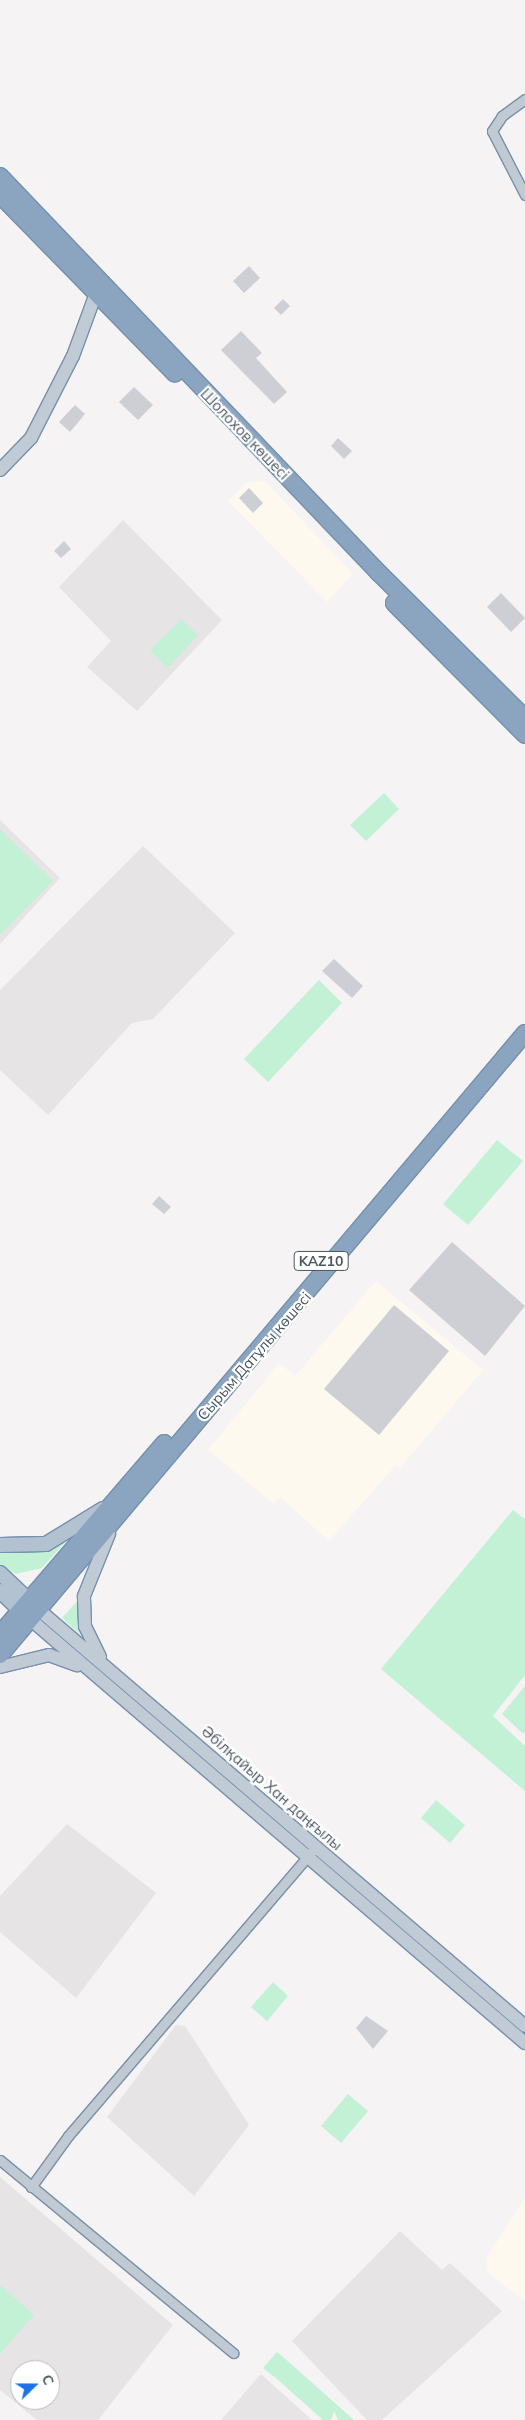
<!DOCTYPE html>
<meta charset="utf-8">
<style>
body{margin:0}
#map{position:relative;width:525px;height:2420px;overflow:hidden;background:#f5f3f3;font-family:Mulish,sans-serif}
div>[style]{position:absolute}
.commercial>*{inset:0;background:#fdf9ef}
.education>*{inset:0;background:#e6e4e5}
.green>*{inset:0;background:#c3f1d5}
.building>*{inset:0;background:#cdcfd5}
.roads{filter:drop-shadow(1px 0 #7690ad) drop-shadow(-1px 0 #7690ad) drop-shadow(0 1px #7690ad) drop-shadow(0 -1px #7690ad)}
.street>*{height:9px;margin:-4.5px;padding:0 4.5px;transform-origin:4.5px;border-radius:4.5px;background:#c1cad2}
.secondary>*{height:12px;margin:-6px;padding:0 6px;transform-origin:6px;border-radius:6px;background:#c1cbd6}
.primary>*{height:14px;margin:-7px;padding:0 7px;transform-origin:7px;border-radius:7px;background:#b3c2d1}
.highway>*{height:16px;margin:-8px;padding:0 8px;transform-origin:8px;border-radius:8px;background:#8ba5c1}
span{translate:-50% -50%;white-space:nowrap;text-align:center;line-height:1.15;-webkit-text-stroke:4.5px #fff;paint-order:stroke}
.shield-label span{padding:1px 4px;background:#fff;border:1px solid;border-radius:4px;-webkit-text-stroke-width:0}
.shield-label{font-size:14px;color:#4a5661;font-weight:700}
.street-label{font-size:15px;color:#4a5661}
.north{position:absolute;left:10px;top:2360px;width:50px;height:50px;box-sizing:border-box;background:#fff;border:1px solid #b7bbc0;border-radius:50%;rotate:68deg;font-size:14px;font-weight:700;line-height:20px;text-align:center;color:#4a5661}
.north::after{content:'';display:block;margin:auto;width:18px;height:22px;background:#1a73e8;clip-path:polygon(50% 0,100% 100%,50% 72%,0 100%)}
</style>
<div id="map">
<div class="commercial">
<i style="clip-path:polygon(264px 480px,353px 574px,327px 602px,228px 501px,246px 483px)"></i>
<i style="clip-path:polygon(376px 1281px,483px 1370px,400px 1468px,396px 1465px,329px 1541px,280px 1497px,274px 1504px,208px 1450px,279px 1363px,295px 1376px)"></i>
<i style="clip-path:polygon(525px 2197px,525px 2301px,488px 2273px,486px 2259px)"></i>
</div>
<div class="education">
<i style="clip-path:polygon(123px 520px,222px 620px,137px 711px,87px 667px,111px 641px,59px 587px)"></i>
<i style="clip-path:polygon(0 820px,60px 878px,0 944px)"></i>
<i style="clip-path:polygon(143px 846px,235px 933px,153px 1019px,132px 1023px,48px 1115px,0 1070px,0 990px)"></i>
<i style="clip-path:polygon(67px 1824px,156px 1893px,76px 1998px,0 1932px,0 1896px)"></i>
<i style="clip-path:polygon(176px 2025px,185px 2026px,249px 2125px,194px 2196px,107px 2117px)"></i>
<i style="clip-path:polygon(evenodd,0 2177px,173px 2325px,98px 2420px,37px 2420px,0 2390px,0 2177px,20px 2370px,50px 2370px,50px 2400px,20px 2400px,20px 2370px)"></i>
<i style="clip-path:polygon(400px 2231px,442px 2270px,450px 2263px,502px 2311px,382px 2420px,367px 2420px,292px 2341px)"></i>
<i style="clip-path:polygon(261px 2374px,312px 2420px,221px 2420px)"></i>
</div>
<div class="green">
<i style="clip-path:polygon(181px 619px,198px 635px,168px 668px,150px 651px)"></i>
<i style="clip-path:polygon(384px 793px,399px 809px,366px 841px,350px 825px)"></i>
<i style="clip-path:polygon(0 829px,53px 881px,0 935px)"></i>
<i style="clip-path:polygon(319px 980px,342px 1003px,268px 1082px,244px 1059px)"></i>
<i style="clip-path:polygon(497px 1140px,523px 1161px,468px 1225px,443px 1204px)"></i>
<i style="clip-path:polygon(513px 1510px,525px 1519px,525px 1675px,493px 1716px,525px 1746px,525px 1791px,381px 1669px)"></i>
<i style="clip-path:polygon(72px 1535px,42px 1568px,16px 1574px,0 1565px,0 1548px)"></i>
<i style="clip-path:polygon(78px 1600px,78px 1620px,84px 1638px,62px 1618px)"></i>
<i style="clip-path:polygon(525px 1686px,525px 1731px,523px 1734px,502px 1714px)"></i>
<i style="clip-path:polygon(436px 1800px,465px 1825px,450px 1843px,421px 1818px)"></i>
<i style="clip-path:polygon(273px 1982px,288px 1996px,267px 2021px,251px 2007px)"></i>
<i style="clip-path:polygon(348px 2094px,368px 2111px,341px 2143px,321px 2126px)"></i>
<i style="clip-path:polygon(0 2285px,34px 2315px,0 2354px)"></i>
<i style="clip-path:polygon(277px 2352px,290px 2363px,354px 2420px,338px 2420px,334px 2411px,331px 2420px,323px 2420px,277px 2379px,263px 2368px)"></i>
</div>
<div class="building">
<i style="clip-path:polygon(249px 266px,260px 278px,244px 293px,233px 281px)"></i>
<i style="clip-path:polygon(283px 299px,290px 306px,281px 315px,274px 308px)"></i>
<i style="clip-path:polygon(241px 331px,262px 353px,256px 358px,287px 392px,274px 404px,221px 350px)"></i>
<i style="clip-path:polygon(134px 387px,153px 405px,138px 420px,119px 402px)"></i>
<i style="clip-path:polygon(75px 405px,85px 414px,70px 432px,59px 422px)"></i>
<i style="clip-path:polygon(338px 438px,352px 451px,344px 459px,331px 446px)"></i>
<i style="clip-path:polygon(249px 488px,263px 503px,253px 513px,239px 498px)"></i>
<i style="clip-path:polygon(64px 541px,71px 549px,61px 558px,54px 551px)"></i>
<i style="clip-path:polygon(501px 593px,525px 618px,511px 632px,487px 607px)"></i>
<i style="clip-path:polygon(334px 959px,363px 986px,352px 998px,322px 971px)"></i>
<i style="clip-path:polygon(159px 1196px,171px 1207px,164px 1214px,152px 1204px)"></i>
<i style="clip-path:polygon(452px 1242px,525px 1306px,485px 1356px,409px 1290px)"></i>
<i style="clip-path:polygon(394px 1305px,449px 1351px,379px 1435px,324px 1389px)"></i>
<i style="clip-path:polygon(366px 2016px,388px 2031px,373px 2049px,356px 2028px)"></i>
</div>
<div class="roads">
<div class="street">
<i style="left:525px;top:99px;width:29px;rotate:144deg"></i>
<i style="left:502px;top:116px;width:18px;rotate:124deg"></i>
<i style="left:492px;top:131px;width:72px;rotate:62.7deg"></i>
<i style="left:0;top:2160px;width:303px;rotate:39.6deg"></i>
<i style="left:31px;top:2187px;width:63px;rotate:-54deg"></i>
<i style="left:68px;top:2136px;width:381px;rotate:-49.4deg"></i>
</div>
<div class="secondary">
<i style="left:0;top:470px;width:45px;rotate:-45.9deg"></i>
<i style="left:31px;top:438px;width:92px;rotate:-62.9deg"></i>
<i style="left:73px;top:356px;width:67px;rotate:-69.9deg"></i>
<i style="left:38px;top:1609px;width:641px;rotate:40.57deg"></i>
<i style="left:30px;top:1619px;width:652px;rotate:40.58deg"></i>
<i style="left:100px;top:1657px;width:34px;rotate:-116deg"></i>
<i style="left:85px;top:1626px;width:30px;rotate:-92deg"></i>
<i style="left:84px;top:1596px;width:67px;rotate:-68deg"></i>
<i style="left:0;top:1667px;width:50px;rotate:-13.8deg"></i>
<i style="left:49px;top:1655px;width:30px;rotate:20deg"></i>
</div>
<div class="primary">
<i style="left:0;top:1545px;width:46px;rotate:-1.2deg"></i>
<i style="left:46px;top:1544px;width:67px;rotate:-31.6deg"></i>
<i style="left:0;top:1573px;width:50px;rotate:43.4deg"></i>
<i style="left:0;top:1591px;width:37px;rotate:44deg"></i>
</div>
<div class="highway">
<i style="left:0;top:176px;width:549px;rotate:46.33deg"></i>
<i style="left:379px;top:573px;width:206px;rotate:44.8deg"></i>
<i style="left:0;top:195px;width:250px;rotate:45.6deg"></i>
<i style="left:394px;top:603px;width:186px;rotate:45.2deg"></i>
<i style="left:0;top:1634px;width:252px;rotate:-49.3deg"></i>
<i style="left:0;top:1655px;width:814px;rotate:-49.83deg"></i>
</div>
</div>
<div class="shield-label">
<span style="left:321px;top:1261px">KAZ10</span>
</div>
<div class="street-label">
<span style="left:245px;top:434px;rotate:46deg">Шолохов көшесі</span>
<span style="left:254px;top:1356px;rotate:-49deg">Сырым Датұлы көшесі</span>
<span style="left:272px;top:1788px;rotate:41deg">Әбілқайыр Хан даңғылы</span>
</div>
<div class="north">С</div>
</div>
